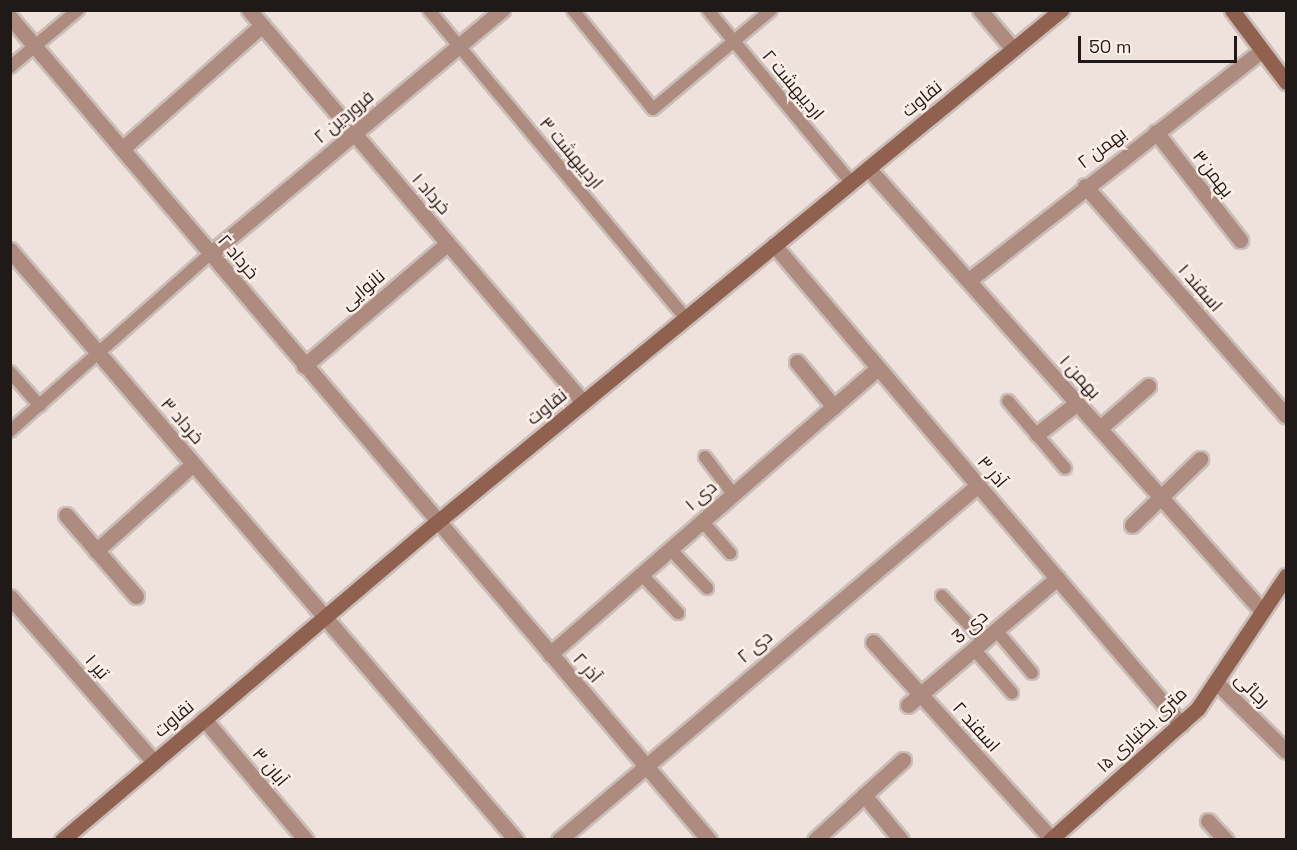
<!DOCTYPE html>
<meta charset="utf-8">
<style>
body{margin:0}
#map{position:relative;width:1297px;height:850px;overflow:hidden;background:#efe1db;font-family:"Space Grotesk",Cairo,sans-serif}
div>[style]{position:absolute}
.roads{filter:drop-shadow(2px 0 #cabdb8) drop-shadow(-2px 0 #cabdb8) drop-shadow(0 2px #cabdb8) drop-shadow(0 -2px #cabdb8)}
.lane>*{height:12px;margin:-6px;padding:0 6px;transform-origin:6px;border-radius:6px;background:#ad8c7f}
.street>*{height:15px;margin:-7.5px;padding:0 7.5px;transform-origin:7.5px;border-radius:7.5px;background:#ad8c7f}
.secondary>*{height:15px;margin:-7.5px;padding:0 7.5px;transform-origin:7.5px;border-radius:7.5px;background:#90614e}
span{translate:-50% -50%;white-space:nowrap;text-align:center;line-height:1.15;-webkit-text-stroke:5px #fdeee8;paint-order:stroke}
.street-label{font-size:18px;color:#1f1918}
.frame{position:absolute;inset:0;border:12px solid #1f1918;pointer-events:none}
.scale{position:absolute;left:1078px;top:36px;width:159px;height:27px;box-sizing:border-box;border:3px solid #1f1918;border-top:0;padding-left:8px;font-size:18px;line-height:21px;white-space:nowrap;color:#1f1918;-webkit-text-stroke:4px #fdeee8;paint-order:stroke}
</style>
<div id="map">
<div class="roads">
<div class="lane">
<i style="left:429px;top:10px;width:401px;rotate:50.2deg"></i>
<i style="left:573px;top:10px;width:127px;rotate:51.1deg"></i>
<i style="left:653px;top:109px;width:154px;rotate:-40deg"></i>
<i style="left:708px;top:10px;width:224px;rotate:50.3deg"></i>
<i style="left:10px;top:67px;width:89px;rotate:-40deg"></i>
<i style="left:10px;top:372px;width:45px;rotate:48.6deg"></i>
<i style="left:1008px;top:401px;width:88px;rotate:49.6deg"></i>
<i style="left:10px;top:431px;width:267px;rotate:-41.5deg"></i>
<i style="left:705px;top:457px;width:46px;rotate:52.9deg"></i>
<i style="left:702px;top:521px;width:43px;rotate:48.8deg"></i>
<i style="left:670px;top:549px;width:54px;rotate:46.5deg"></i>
<i style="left:641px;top:574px;width:54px;rotate:46.5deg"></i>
<i style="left:942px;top:596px;width:62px;rotate:47deg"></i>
<i style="left:996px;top:630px;width:56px;rotate:50.1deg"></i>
<i style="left:974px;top:649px;width:58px;rotate:49.2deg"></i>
</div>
<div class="street">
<i style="left:249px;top:10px;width:515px;rotate:49.57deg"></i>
<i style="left:980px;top:10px;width:51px;rotate:49.8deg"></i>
<i style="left:10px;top:17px;width:1080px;rotate:49.66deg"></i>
<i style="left:1156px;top:132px;width:137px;rotate:52.1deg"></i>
<i style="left:122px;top:149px;width:187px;rotate:-41.5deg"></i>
<i style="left:868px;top:168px;width:593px;rotate:48.35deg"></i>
<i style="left:1085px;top:186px;width:305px;rotate:48.8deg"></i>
<i style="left:774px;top:245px;width:629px;rotate:49.65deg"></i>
<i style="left:10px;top:250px;width:777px;rotate:49.38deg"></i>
<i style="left:210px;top:254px;width:381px;rotate:-39.9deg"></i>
<i style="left:969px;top:280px;width:372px;rotate:-38.1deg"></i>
<i style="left:797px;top:362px;width:58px;rotate:50.6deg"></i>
<i style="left:304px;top:366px;width:189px;rotate:-40.5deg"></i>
<i style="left:1100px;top:428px;width:64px;rotate:-41.2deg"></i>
<i style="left:1037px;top:434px;width:51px;rotate:-37.8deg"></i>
<i style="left:66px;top:515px;width:107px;rotate:49.2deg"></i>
<i style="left:1132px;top:525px;width:95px;rotate:-44.1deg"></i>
<i style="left:96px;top:551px;width:130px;rotate:-41.9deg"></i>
<i style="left:10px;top:597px;width:219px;rotate:48.9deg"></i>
<i style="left:873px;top:642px;width:265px;rotate:47.8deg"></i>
<i style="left:550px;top:654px;width:435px;rotate:-41.1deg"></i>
<i style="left:1216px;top:682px;width:98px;rotate:44.6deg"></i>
<i style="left:908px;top:705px;width:196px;rotate:-40.4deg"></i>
<i style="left:204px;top:719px;width:158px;rotate:49.9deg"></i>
<i style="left:864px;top:795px;width:58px;rotate:50.6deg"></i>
<i style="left:1208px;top:821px;width:26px;rotate:47deg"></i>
<i style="left:559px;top:840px;width:549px;rotate:-40.27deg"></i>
<i style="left:815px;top:840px;width:119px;rotate:-42.3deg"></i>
</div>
<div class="secondary">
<i style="left:1232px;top:10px;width:90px;rotate:53.1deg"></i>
<i style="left:62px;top:840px;width:490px;rotate:-40.3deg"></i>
<i style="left:436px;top:523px;width:809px;rotate:-39.38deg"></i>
<i style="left:1050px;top:840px;width:198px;rotate:-41.7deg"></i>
<i style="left:1198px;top:708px;width:159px;rotate:-56.3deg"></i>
</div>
</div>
<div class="street-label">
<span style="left:793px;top:85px;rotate:50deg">اردیبهشت ۲</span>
<span style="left:922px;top:99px;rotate:-39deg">نقاوت</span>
<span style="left:344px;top:117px;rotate:-40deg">فروردین ۲</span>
<span style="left:1102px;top:148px;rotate:-37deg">بهمن ۲</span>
<span style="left:571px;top:153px;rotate:50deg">اردیبهشت ۳</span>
<span style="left:1213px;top:174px;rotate:52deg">بهمن۳</span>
<span style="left:431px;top:194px;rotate:49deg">خرداد ۱</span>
<span style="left:238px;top:257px;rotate:50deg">خرداد ۲</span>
<span style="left:1200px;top:288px;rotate:49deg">اسفند ۱</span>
<span style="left:363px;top:290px;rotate:-40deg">نانوایی</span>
<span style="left:1080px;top:377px;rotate:48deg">بهمن ۱</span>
<span style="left:547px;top:407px;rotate:-39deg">نقاوت</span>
<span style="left:182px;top:421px;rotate:49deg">خرداد ۳</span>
<span style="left:992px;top:472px;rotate:50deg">آذر ۳</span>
<span style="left:701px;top:496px;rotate:-41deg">دی ۱</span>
<span style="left:970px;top:627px;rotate:-41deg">دی 3</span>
<span style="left:755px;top:647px;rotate:-40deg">دی ۲</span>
<span style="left:97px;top:667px;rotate:49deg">تیر ۱</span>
<span style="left:587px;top:668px;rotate:49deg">آذر ۲</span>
<span style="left:1252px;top:690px;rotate:44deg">رجائی</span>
<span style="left:174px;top:719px;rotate:-40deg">نقاوت</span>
<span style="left:976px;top:727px;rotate:48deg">اسفند ۲</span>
<span style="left:1142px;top:730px;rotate:-43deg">۱۵ متری بختیاری</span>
<span style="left:270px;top:767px;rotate:50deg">آبان ۳</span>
</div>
<div class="frame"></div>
<div class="scale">50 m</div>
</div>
